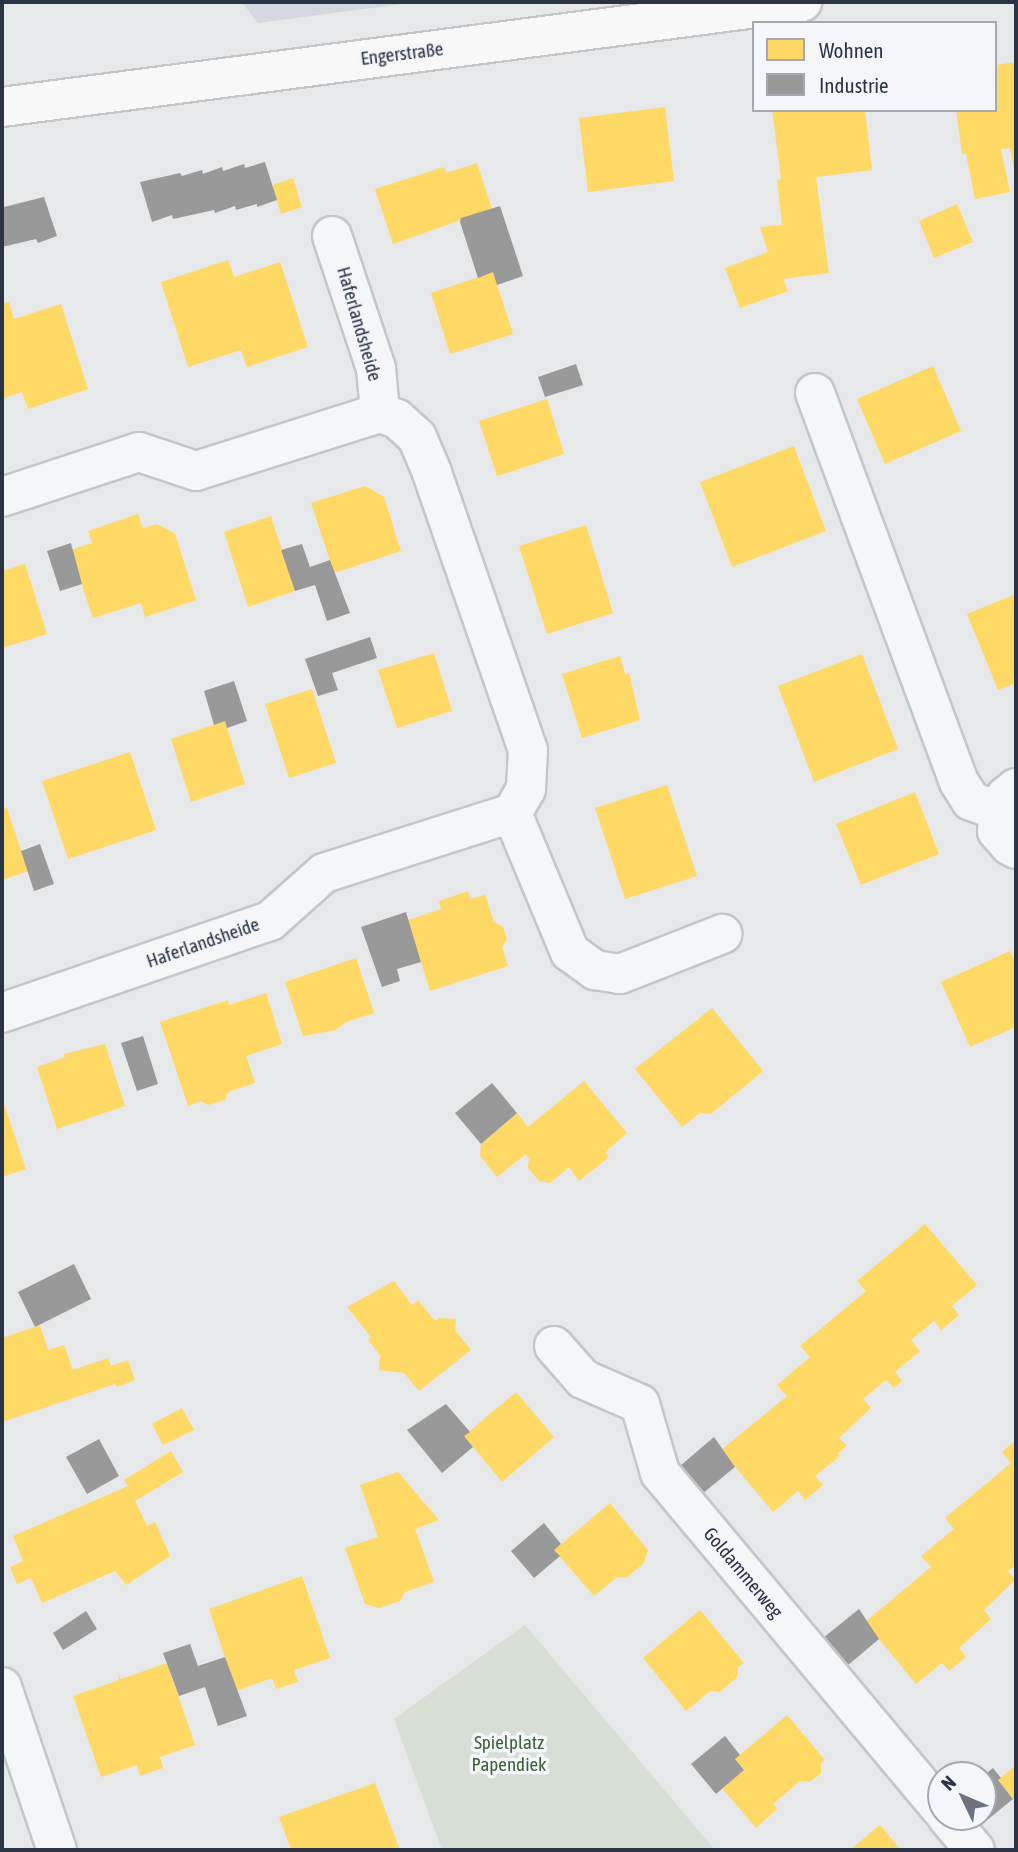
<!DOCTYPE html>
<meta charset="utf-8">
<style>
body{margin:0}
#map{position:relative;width:1018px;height:1852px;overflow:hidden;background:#e6e8ea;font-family:"Asap Condensed",sans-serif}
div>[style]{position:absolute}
.built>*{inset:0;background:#d4d7dd}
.green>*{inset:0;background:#d6ded6}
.homes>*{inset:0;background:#ffd966}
.industry>*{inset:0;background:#999}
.roads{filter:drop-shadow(2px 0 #c4c6c8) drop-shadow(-2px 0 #c4c6c8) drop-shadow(0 2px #c4c6c8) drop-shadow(0 -2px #c4c6c8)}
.minor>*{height:38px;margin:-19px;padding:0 19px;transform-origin:19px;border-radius:19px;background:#f5f6f7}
.major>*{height:38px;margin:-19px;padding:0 19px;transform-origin:19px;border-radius:19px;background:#f8f8f8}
span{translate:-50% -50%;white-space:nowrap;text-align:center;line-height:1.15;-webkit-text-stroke:7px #f4f6f9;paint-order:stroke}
.street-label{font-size:19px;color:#2b3445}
.park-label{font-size:19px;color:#3f6138}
.frame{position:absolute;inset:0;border:4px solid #2b3445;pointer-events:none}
.legend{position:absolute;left:752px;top:21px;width:245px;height:91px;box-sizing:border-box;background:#f4f6f9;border:2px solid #a4a8b1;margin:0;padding:9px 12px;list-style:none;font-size:21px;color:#2b3445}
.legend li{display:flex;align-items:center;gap:14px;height:35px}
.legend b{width:35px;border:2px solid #a4a8b1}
.north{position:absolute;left:927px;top:1761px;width:70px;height:70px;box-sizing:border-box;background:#f4f6f9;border:2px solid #a4a8b1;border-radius:50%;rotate:314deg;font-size:19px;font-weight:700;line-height:28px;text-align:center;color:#2b3445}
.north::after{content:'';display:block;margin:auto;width:24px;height:32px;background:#6c737f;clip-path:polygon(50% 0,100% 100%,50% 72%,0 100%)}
</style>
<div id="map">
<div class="built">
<i style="clip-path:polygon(242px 2px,417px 2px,258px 23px)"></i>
</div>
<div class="green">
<i style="clip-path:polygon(525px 1625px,694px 1825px,715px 1850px,442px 1850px,394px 1719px)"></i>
</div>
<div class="homes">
<i style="clip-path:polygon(1016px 62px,1016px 181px,1010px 148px,1001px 149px,1010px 192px,975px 199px,966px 154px,962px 154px,956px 110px,995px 110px,995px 65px)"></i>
<i style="clip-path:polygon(665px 107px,674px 181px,588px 192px,579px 118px)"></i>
<i style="clip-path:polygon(772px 110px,865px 110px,872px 170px,816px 177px,829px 273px,783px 279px,788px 291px,740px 308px,725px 268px,768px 252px,760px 227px,782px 225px,777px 180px,781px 179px)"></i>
<i style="clip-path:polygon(477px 163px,492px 209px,393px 244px,375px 189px,444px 167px,446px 173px)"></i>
<i style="clip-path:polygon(293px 178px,302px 207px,281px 214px,272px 185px)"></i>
<i style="clip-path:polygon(957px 204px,973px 242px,934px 258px,919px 221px)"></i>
<i style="clip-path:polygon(228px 260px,234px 277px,280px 262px,308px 347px,247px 367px,241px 350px,188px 367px,161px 282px)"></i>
<i style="clip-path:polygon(493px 272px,513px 334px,450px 354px,431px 293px)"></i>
<i style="clip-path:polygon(9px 302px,14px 319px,61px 304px,88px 389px,28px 409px,22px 392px,2px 399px,2px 304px)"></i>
<i style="clip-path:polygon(933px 366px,961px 431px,885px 464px,857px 399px)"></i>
<i style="clip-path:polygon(547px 399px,564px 454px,497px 476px,479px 421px)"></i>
<i style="clip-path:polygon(794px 446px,826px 531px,732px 567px,700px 482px)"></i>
<i style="clip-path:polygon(365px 486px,384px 497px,401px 551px,334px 573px,311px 503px)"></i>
<i style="clip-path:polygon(138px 514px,143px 528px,157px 524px,175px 534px,196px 600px,145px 617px,141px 603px,93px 618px,70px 550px,92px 543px,88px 531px)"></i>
<i style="clip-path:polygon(271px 516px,295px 591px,248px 607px,224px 532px)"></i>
<i style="clip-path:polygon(586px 525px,613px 613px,547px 634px,519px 546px)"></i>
<i style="clip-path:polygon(25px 564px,47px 634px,2px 648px,2px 571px)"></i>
<i style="clip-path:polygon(1016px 594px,1016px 683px,998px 690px,967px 614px)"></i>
<i style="clip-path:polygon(434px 653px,452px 711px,397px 728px,378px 670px)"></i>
<i style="clip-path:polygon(862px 654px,898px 749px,814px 782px,778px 686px)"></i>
<i style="clip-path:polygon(620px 656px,625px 674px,629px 673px,640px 720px,582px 738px,562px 674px)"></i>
<i style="clip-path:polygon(312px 689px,336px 763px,289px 778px,265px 704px)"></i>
<i style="clip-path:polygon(225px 721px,245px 784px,191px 802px,171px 739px)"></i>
<i style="clip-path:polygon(130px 752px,156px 830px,68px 859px,42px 781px)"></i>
<i style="clip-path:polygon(667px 785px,697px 876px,625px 899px,595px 808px)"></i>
<i style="clip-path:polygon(915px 792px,939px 854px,861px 885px,836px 824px)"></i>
<i style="clip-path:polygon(7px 808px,28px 871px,2px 880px,2px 809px)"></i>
<i style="clip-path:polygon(468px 891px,470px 899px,485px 895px,494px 922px,503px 927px,507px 939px,502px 947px,508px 966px,430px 991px,408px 920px,441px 909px,439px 901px)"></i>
<i style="clip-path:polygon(1010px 951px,1016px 964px,1016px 1027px,970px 1047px,941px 982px)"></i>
<i style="clip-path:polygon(356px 958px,374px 1013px,346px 1022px,336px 1030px,303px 1036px,285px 982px)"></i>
<i style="clip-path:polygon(266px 993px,282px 1044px,246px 1056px,255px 1083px,228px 1092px,225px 1100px,208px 1105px,201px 1101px,188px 1106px,160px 1022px,228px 1000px,229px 1005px)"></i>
<i style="clip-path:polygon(712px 1008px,763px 1071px,711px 1114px,700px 1113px,682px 1127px,635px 1069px)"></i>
<i style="clip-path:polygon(105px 1044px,125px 1106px,57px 1129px,37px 1067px,65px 1057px,64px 1054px)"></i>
<i style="clip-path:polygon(584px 1081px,627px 1133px,605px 1152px,609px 1157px,579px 1181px,569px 1167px,550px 1183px,539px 1181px,528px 1168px,529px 1159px,526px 1154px,497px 1177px,480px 1156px,481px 1144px,517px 1113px,528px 1127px)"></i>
<i style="clip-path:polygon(2px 1098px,26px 1169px,2px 1177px)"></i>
<i style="clip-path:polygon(925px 1224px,977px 1285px,952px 1306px,959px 1315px,950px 1323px,941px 1330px,934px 1321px,911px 1340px,920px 1351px,895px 1372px,902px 1381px,894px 1388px,886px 1380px,863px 1399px,871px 1408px,839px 1438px,847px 1446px,838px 1453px,840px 1456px,815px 1476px,823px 1485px,805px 1500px,798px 1491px,773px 1512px,721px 1450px,787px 1396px,777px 1385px,810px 1357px,800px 1346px,866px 1291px,857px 1281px)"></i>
<i style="clip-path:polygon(394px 1281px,412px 1305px,418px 1300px,435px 1321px,439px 1318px,456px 1319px,455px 1330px,471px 1350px,419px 1391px,404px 1373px,379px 1370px,380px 1355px,368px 1340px,371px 1337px,347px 1307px)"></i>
<i style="clip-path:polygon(40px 1325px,48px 1350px,64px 1345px,73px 1370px,108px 1358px,111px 1366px,128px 1360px,135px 1380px,117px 1387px,115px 1384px,2px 1422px,2px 1338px)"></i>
<i style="clip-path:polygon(516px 1392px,554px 1437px,502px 1482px,464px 1436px)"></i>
<i style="clip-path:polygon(182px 1408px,194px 1430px,163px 1445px,152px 1424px)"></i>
<i style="clip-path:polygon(1016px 1440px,1016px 1564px,1008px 1571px,1015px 1580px,984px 1610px,991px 1619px,959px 1648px,966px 1657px,949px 1671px,942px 1663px,916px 1684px,865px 1622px,931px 1567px,921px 1556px,954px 1529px,945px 1518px,1011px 1463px,1002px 1452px)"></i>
<i style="clip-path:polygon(171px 1451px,183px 1472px,135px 1501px,147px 1526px,155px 1522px,170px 1556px,126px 1585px,115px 1571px,42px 1603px,31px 1578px,17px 1584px,10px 1567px,23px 1561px,13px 1536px,128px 1486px,124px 1480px)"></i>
<i style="clip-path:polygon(398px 1472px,439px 1520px,415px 1529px,434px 1582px,405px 1592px,400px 1601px,379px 1608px,365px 1604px,345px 1548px,378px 1537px,360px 1485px)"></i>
<i style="clip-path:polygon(610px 1503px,648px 1550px,644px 1563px,626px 1578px,617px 1577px,594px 1596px,554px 1550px)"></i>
<i style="clip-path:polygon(302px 1576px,330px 1658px,294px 1670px,298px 1682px,276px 1689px,272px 1678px,236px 1691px,209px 1609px)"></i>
<i style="clip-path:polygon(700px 1610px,744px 1663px,738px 1667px,737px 1677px,720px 1692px,710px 1691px,686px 1711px,643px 1658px)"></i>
<i style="clip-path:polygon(167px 1663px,195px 1745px,160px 1757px,163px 1768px,140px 1776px,137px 1765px,101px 1777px,73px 1696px,119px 1680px,118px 1673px,121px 1679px)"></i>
<i style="clip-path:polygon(787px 1715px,825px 1760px,821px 1763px,821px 1773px,810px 1782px,800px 1781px,773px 1804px,777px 1809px,756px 1828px,722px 1788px,744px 1770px,735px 1759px)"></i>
<i style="clip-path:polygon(1016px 1765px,1016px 1802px,998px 1780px)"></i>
<i style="clip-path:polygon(375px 1783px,400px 1850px,291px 1850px,279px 1817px)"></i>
<i style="clip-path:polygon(880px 1825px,901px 1850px,850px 1850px)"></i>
</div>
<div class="industry">
<i style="clip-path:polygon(265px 162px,277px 200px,257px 207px,257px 204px,236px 210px,235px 206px,215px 213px,214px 210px,173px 219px,172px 215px,152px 222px,140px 182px,180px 173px,182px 176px,202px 170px,203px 174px,222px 167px,223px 171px,244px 164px,245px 168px)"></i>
<i style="clip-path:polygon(44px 197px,57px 236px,38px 243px,36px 239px,2px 247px,2px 203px,4px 207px)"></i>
<i style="clip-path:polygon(500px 206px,523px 276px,497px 285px,493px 272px,478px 278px,460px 222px,461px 218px)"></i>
<i style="clip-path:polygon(576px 364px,583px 385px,545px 397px,538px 377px)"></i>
<i style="clip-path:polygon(71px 543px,82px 584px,60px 591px,47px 551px)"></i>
<i style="clip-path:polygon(302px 544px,310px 567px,330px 560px,350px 613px,327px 621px,315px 585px,295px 591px,281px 550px)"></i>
<i style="clip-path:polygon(370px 637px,377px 658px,332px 673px,338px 690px,318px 696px,305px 659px)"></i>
<i style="clip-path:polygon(234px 681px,247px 721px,227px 728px,225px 721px,214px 725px,204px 691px)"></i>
<i style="clip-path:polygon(40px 844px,54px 884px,34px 891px,21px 851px)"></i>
<i style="clip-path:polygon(406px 912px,421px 962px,397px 969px,400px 981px,382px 987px,361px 927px)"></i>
<i style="clip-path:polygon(143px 1036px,158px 1084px,137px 1091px,121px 1043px)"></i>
<i style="clip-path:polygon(492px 1083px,517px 1113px,481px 1144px,455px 1113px)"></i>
<i style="clip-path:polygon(74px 1264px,91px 1299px,35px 1327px,18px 1292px)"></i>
<i style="clip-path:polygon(446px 1404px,470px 1432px,464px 1436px,473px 1447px,442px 1473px,407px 1430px)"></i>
<i style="clip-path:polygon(714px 1437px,735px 1467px,702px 1494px,680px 1466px)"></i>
<i style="clip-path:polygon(99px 1439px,119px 1476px,87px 1494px,66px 1457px)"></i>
<i style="clip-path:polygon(544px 1523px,561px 1544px,554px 1550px,560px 1556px,534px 1578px,511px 1551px)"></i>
<i style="clip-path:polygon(859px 1609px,879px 1639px,847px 1666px,823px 1638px)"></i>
<i style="clip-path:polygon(86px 1611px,97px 1629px,63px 1650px,53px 1633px)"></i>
<i style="clip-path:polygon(190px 1644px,198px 1666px,225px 1657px,247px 1716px,218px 1726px,205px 1687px,179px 1696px,163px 1653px)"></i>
<i style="clip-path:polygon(725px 1736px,740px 1755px,735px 1759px,744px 1770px,716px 1794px,691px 1764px)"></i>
<i style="clip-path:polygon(993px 1768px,1001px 1778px,998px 1780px,1013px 1799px,981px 1825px,973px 1817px,983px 1817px,983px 1776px)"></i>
</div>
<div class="roads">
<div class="minor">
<i style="left:332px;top:236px;width:139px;rotate:71.6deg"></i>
<i style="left:376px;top:368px;width:45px;rotate:84.9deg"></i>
<i style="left:815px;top:393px;width:415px;rotate:69.7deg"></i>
<i style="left:959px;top:782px;width:22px;rotate:58deg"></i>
<i style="left:971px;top:801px;width:30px;rotate:20deg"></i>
<i style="left:2px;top:497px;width:144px;rotate:-18.2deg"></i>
<i style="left:139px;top:452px;width:60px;rotate:18.4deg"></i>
<i style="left:196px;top:471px;width:193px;rotate:-17.5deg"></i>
<i style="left:380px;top:413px;width:18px;rotate:19deg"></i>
<i style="left:397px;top:419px;width:27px;rotate:42deg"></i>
<i style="left:417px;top:437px;width:39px;rotate:67deg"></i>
<i style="left:432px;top:473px;width:293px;rotate:70.9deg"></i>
<i style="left:528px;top:750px;width:39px;rotate:93deg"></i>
<i style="left:526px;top:789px;width:28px;rotate:120deg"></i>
<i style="left:512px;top:813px;width:197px;rotate:162.3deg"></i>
<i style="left:324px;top:873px;width:72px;rotate:138.4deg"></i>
<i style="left:270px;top:921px;width:283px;rotate:161.1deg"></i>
<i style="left:1016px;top:788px;width:13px;rotate:141deg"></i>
<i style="left:1006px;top:796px;width:17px;rotate:115deg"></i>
<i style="left:999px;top:811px;width:20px;rotate:96deg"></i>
<i style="left:997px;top:831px;width:18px;rotate:49deg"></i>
<i style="left:1009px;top:845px;width:8px;rotate:30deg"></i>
<i style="left:512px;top:813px;width:151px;rotate:67.4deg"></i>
<i style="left:570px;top:952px;width:31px;rotate:36deg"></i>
<i style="left:595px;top:970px;width:25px;rotate:9deg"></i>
<i style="left:620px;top:974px;width:110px;rotate:-21.4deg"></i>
<i style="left:554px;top:1346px;width:44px;rotate:48.7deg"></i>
<i style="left:583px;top:1379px;width:62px;rotate:23.7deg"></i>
<i style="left:640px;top:1404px;width:72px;rotate:73.8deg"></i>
<i style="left:660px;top:1473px;width:438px;rotate:50.1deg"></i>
<i style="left:2px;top:1687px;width:172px;rotate:71.4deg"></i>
<i style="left:947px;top:1817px;width:43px;rotate:49.7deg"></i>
</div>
<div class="major">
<i style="left:2px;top:107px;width:807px;rotate:-7.48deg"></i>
</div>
</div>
<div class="street-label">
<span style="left:402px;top:54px;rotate:-7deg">Engerstraße</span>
<span style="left:359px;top:324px;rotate:74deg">Haferlandsheide</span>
<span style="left:203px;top:943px;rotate:-19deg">Haferlandsheide</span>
<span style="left:743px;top:1573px;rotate:50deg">Goldammerweg</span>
</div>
<div class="park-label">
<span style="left:509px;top:1754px">Spielplatz<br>Papendiek</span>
</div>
<div class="frame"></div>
<ul class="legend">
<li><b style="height:19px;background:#ffd966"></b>Wohnen</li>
<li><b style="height:19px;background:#999"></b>Industrie</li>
</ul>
<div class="north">N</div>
</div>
